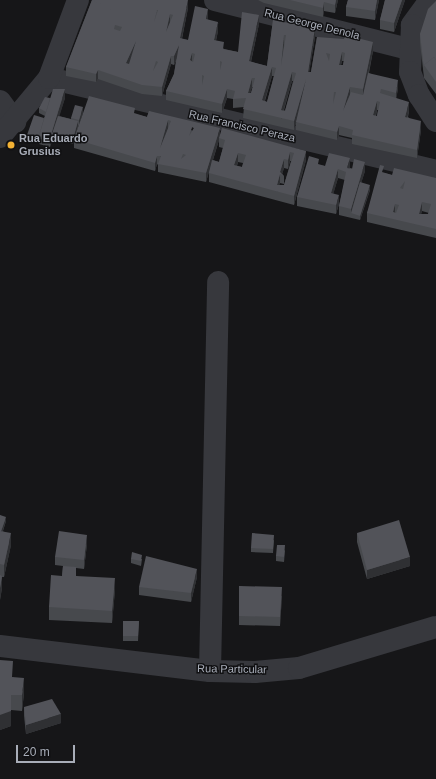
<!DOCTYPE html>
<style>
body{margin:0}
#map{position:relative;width:436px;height:779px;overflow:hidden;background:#161618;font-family:Arial,sans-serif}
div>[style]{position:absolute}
.minor>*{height:22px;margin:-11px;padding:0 11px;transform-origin:11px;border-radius:11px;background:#37383d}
.wall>*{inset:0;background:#47494d}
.shaded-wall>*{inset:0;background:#2f3033}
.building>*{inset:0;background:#525359}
.dots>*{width:11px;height:11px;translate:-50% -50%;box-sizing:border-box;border:2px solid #111113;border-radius:50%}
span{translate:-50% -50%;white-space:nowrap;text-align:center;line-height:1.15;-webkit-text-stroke:3px #111113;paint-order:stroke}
.street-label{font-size:11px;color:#a8adb8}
.poi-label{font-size:11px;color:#a8adb8;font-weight:700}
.left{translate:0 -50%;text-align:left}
.scale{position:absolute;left:16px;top:745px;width:59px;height:18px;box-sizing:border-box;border:2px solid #a8adb8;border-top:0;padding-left:5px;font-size:12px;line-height:14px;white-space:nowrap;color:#a8adb8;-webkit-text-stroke:3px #111113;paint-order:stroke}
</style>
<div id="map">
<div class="minor">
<i style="left:215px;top:0;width:200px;rotate:14.2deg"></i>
<i style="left:430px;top:0;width:31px;rotate:126deg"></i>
<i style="left:412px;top:25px;width:47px;rotate:92.4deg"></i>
<i style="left:410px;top:72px;width:25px;rotate:69deg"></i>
<i style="left:419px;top:95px;width:31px;rotate:57deg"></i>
<i style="left:49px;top:78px;width:398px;rotate:13.5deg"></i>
<i style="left:0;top:101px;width:26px;rotate:54deg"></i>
<i style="left:0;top:137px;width:77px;rotate:-50.3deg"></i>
<i style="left:49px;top:78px;width:83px;rotate:-69.6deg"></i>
<i style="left:0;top:646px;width:211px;rotate:6.8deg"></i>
<i style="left:210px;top:671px;width:45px;rotate:1.3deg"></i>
<i style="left:255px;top:672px;width:44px;rotate:-5.2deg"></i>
<i style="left:299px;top:668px;width:143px;rotate:-16.7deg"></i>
<i style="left:210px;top:671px;width:389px;rotate:-88.8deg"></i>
</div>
<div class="wall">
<i style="clip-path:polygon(evenodd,92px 0,188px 8px,182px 39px,188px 40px,208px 18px,207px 19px,218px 31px,216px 41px,224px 49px,238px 52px,259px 24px,251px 62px,267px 66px,273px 20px,315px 37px,309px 72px,311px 72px,317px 37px,373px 51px,369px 73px,398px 89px,396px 98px,409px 111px,408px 117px,421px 130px,417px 158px,352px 144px,352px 138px,339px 135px,337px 140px,296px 130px,296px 123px,294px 130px,243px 118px,244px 107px,233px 108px,233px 99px,227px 98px,222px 113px,166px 100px,166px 91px,174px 74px,176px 61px,174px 65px,171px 64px,162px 96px,142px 94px,98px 79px,96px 82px,66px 76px,66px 67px,92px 0,342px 61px,344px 61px,343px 65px,341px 65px,342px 61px,92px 0,272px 76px,274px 76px,267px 102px,265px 101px,272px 76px,92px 0,292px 81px,293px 81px,285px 111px,284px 110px,292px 81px,92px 0,252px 87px,253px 87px,251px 93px,250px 93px,252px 87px,92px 0,377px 110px,378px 110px,377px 116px,376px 116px,377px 110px)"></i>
<i style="clip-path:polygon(258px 0,338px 0,335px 13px,324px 11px,323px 17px,264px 3px)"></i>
<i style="clip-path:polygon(348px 0,379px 0,375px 20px,346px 16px,346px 7px)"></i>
<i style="clip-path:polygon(385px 0,405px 0,394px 32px,380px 29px,380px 20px)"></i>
<i style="clip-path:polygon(436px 1px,436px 94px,424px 78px,420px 43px,420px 34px)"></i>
<i style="clip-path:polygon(50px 98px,65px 98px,59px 116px,71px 119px,71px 118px,83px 112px,73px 144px,53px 138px,50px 147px,39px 144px,39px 142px,27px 139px,27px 135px,44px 118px,45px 116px,39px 113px,39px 108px)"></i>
<i style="clip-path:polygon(evenodd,149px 111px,220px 135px,306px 151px,306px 160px,294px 205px,209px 182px,209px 171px,206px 182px,158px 172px,158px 165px,157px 164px,155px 171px,74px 148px,74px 139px,135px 114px,147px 117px,149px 111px,192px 127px,194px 128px,193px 131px,191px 130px,192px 127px,149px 111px,219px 140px,219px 147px,223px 148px,219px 162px,213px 160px,219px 140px,149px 111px,290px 161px,291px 161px,284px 185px,279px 185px,280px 183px,284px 184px,284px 176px,282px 174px,284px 168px,288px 169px,290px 161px,149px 111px,238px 162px,243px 163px,242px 167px,237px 166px,238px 162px)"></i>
<i style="clip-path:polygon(319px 165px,325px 166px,350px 167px,350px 168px,365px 171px,361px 183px,370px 190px,360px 220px,339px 215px,339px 206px,345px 180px,338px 178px,333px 194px,339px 204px,336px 214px,297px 206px,297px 197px)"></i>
<i style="clip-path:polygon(evenodd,384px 173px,392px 175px,436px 178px,436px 238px,367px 222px,367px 213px,384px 173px,422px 211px,429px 213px,428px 214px,421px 214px,422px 211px)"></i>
<i style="clip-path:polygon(0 515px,6px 521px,3px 531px,11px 545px,4px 577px,2px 577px,2px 588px,0 600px)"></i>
<i style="clip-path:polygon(357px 533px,410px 566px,367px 579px,357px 542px)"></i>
<i style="clip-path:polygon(274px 540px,273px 553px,251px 552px,251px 548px)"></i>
<i style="clip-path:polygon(87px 544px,84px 569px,76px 568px,76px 576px,115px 590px,112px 623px,49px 620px,49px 607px,62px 576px,63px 566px,55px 565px,55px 557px)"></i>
<i style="clip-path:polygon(285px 550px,284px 562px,276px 561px,276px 556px)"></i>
<i style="clip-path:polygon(131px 559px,142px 559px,141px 566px,131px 563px)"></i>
<i style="clip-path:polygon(197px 577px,191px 602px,139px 595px,139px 587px)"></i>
<i style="clip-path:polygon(239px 586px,282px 596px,280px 626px,239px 625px)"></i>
<i style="clip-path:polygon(123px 621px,139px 621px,138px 641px,123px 641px)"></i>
<i style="clip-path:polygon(13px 677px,24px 693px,22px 711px,11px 710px,11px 726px,0 730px)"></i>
<i style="clip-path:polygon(24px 707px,61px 723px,26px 734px,24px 716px)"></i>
</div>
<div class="shaded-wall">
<i style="clip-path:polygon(188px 0,188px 8px,180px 47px,180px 38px)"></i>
<i style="clip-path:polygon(336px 0,338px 0,335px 13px,335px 5px)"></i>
<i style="clip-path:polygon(377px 0,379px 0,375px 20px,375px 11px)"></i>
<i style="clip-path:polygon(402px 0,405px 0,394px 32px,394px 23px)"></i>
<i style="clip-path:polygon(324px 2px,324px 11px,323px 17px,323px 8px)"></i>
<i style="clip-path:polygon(208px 9px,208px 18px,206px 28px,206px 19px)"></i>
<i style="clip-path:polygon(170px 14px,170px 23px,166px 32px)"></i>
<i style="clip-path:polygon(259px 15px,259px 24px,249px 70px,249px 61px)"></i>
<i style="clip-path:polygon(218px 22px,218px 31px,214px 49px,214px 40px)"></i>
<i style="clip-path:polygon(315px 28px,315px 37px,308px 80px,308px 72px)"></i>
<i style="clip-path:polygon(284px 35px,284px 44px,281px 66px)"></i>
<i style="clip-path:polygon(136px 41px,136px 50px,126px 72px,126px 63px)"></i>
<i style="clip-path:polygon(373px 42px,373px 51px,363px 98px,363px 89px)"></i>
<i style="clip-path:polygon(179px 45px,179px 54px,174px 65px,174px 56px)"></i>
<i style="clip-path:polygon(342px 52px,342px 61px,339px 73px,339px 65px)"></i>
<i style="clip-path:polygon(192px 53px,192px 62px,190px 60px)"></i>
<i style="clip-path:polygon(171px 56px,171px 64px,162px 96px,162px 87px)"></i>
<i style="clip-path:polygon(272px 67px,272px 76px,262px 109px,262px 100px)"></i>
<i style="clip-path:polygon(98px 70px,98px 79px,96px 82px,96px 74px)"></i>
<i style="clip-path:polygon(292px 72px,292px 81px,281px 119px,281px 110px)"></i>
<i style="clip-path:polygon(252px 78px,252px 87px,248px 102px,248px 93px)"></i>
<i style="clip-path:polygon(306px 79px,306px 88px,294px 130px,294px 121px)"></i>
<i style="clip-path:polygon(398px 80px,398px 89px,396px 101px,396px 93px)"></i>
<i style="clip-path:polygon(350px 87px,350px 96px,343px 111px)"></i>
<i style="clip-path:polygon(65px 89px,65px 98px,54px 134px,52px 134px,52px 138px,50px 147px,50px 138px)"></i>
<i style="clip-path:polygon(227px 89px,227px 98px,222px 113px,222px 104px)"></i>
<i style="clip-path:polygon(377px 101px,377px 110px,373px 124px,373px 115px)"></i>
<i style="clip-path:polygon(409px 102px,409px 111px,405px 126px,405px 117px)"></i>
<i style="clip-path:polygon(83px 107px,83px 112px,79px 125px,79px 120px)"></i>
<i style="clip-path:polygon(168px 120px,168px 129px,160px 157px,160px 148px)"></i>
<i style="clip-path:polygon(78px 121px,78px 126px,73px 144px,73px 139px)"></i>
<i style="clip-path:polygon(421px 121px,421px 130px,417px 158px,417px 150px)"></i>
<i style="clip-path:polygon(339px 126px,339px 135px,337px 140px,337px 132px)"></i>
<i style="clip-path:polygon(220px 128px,220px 137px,219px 138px,219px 140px,206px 182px,206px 173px)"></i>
<i style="clip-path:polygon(306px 151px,306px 160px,294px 205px,294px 196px)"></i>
<i style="clip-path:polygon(290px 152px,290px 161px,288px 169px,288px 160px)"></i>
<i style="clip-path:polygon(238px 153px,238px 162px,234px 174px,234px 165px)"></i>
<i style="clip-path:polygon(157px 156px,157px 164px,155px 171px,155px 163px)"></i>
<i style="clip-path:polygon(350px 158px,350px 167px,347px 177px,347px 168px)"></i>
<i style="clip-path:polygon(284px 159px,284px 168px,282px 175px,280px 172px)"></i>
<i style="clip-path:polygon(365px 162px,365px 171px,352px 213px,351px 213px,351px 209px)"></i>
<i style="clip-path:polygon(338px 169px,338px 178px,331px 202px,331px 193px)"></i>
<i style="clip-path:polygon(280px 174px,280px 183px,277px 192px,277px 185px)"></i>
<i style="clip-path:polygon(370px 185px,370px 190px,360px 220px,360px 216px)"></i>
<i style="clip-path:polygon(339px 195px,339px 204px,336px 214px,336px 205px)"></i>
<i style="clip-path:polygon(422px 202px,422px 211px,419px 223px,419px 214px)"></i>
<i style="clip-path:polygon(395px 204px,395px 213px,393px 212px)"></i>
<i style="clip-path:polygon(6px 517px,6px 521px,1px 536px,1px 532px)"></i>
<i style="clip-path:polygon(11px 533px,11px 545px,4px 577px,4px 565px)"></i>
<i style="clip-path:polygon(87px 535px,87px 544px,84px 569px,84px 560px)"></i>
<i style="clip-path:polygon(410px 557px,410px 566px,367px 579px,367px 570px)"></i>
<i style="clip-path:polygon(197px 569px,197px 577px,191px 602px,191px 593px)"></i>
<i style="clip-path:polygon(2px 576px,2px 588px,0 600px,0 588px)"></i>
<i style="clip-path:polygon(115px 578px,115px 590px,112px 623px,112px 611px)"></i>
<i style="clip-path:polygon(282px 587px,282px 596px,280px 626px,280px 617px)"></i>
<i style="clip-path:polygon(24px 678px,24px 693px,22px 711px,22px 695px)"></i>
<i style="clip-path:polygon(11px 695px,11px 726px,0 730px,0 715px)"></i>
<i style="clip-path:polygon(61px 714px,61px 723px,26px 734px,26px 725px)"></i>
</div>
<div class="building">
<i style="clip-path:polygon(evenodd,92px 0,188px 0,180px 38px,188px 40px,195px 6px,208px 9px,206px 19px,218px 22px,214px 40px,224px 42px,223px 49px,238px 52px,242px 12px,259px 15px,249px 61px,267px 66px,273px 20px,315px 28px,308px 72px,311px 72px,317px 37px,344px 39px,345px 35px,373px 42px,363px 89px,350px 87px,343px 111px,351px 92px,363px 95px,368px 73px,398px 80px,396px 93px,381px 89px,380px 93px,409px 102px,405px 117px,421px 121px,417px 150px,352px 135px,353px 130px,339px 126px,337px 132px,296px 122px,306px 79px,294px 121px,243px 109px,246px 98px,233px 99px,235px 91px,227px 89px,222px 104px,166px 91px,174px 74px,179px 45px,174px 56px,171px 56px,162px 87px,142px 85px,98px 70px,96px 74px,66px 67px,92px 0,157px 10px,158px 10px,154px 22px,157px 10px,92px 0,170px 14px,173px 15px,166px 32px,170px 14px,92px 0,115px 25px,122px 27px,120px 31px,114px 29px,115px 25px,92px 0,284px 35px,286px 35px,281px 66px,284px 35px,92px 0,136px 41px,129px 64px,126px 63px,136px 41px,92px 0,342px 52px,345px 53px,343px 65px,339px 65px,342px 52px,92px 0,192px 53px,195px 54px,193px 62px,190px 60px,192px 53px,92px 0,326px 53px,330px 54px,329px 61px,326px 53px,92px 0,156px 61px,158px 62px,153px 71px,156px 61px,92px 0,220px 61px,222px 62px,220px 70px,220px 61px,92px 0,272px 67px,276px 68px,267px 102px,262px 100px,272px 67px,92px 0,292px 72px,296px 73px,285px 111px,281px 110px,292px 72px,92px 0,202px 75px,204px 76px,202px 85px,202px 75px,92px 0,252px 78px,255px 78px,251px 93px,248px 93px,252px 78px,92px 0,334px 92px,336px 92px,333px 104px,334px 92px,92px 0,377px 101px,380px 102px,377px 116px,373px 115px,377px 101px)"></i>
<i style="clip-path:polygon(290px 0,336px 0,335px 5px,324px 2px,323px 8px)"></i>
<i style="clip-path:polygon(348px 0,377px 0,375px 11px,346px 7px)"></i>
<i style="clip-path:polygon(385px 0,402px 0,394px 23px,380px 20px)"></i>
<i style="clip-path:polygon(436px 1px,436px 60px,434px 57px,424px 65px,424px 69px,420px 34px,428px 9px)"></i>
<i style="clip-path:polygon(434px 57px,436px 60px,436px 82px,424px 65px)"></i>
<i style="clip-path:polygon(53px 89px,65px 89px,50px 138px,39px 136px)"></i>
<i style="clip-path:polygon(evenodd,89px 96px,135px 108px,134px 113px,147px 117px,149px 111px,220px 128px,206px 173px,158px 164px,161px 156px,157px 156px,155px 163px,74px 139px,89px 96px,168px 120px,171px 121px,160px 148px,168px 120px,89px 96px,192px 127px,194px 128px,189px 136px,192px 127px,89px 96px,183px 154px,186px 155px,181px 159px,183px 154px)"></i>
<i style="clip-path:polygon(45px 97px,50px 98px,46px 112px,39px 108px)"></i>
<i style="clip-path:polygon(75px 105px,83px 107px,79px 120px,71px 118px)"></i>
<i style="clip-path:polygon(34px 115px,44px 118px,39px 136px,39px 138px,27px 135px)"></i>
<i style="clip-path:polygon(58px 116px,78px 121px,73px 139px,52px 134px)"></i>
<i style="clip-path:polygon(evenodd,222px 128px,306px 151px,294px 196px,209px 173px,212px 160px,219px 162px,225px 140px,219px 138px,222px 128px,290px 152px,294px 153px,284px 185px,277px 185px,280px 174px,284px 176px,280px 172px,284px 159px,288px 160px,290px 152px,222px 128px,238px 153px,246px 155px,242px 167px,234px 165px,238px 153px)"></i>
<i style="clip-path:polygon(329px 153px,350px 158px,347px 168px,352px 169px,354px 159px,365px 162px,351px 209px,339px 206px,346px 172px,338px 169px,331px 193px,339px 195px,336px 205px,297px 197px,309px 156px,319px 159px,318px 164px,325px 166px)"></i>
<i style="clip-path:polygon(evenodd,380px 165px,384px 166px,382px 172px,392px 175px,394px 168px,436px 178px,436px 229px,367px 213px,380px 165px,405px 181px,403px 189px,400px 188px,405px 181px,380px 165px,422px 202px,431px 204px,428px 214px,419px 214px,422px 202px,380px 165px,395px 204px,399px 205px,396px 213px,393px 212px,395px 204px)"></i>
<i style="clip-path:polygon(360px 182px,370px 185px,360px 216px,351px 213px)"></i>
<i style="clip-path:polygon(0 515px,6px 517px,1px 531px,0 531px)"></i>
<i style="clip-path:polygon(399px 520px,410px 557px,367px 570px,357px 533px)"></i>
<i style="clip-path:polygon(0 531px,11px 533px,4px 565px,0 564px)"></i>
<i style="clip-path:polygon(59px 531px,87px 535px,84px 560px,55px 557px)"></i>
<i style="clip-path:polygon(252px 533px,274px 535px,273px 549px,251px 548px)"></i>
<i style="clip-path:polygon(277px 545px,285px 545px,284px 557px,276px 556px)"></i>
<i style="clip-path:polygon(132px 552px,142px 555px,141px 561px,131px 559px)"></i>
<i style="clip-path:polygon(146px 556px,197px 569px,191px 593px,139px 587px)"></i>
<i style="clip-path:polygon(63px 566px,76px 567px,76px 576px,115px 578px,112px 611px,49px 607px,51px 575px,62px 576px)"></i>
<i style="clip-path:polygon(0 575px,2px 576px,0 588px)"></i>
<i style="clip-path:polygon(239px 586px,282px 587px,280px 617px,239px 616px)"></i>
<i style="clip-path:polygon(123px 621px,139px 621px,138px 636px,123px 636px)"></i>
<i style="clip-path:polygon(0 660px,13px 661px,12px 677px,24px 678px,22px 695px,11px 695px,11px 711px,0 715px)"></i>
<i style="clip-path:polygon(52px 699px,61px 714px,26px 725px,24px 707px)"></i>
</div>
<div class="dots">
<i style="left:11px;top:145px;background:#f2b134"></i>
</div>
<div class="street-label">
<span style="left:312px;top:24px;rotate:14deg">Rua George Denola</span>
<span style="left:242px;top:126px;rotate:13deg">Rua Francisco Peraza</span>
<span style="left:232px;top:669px;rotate:1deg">Rua Particular</span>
</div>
<div class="poi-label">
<span class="left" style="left:19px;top:145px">Rua Eduardo<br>Grusius</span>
</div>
<div class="scale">20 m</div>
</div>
